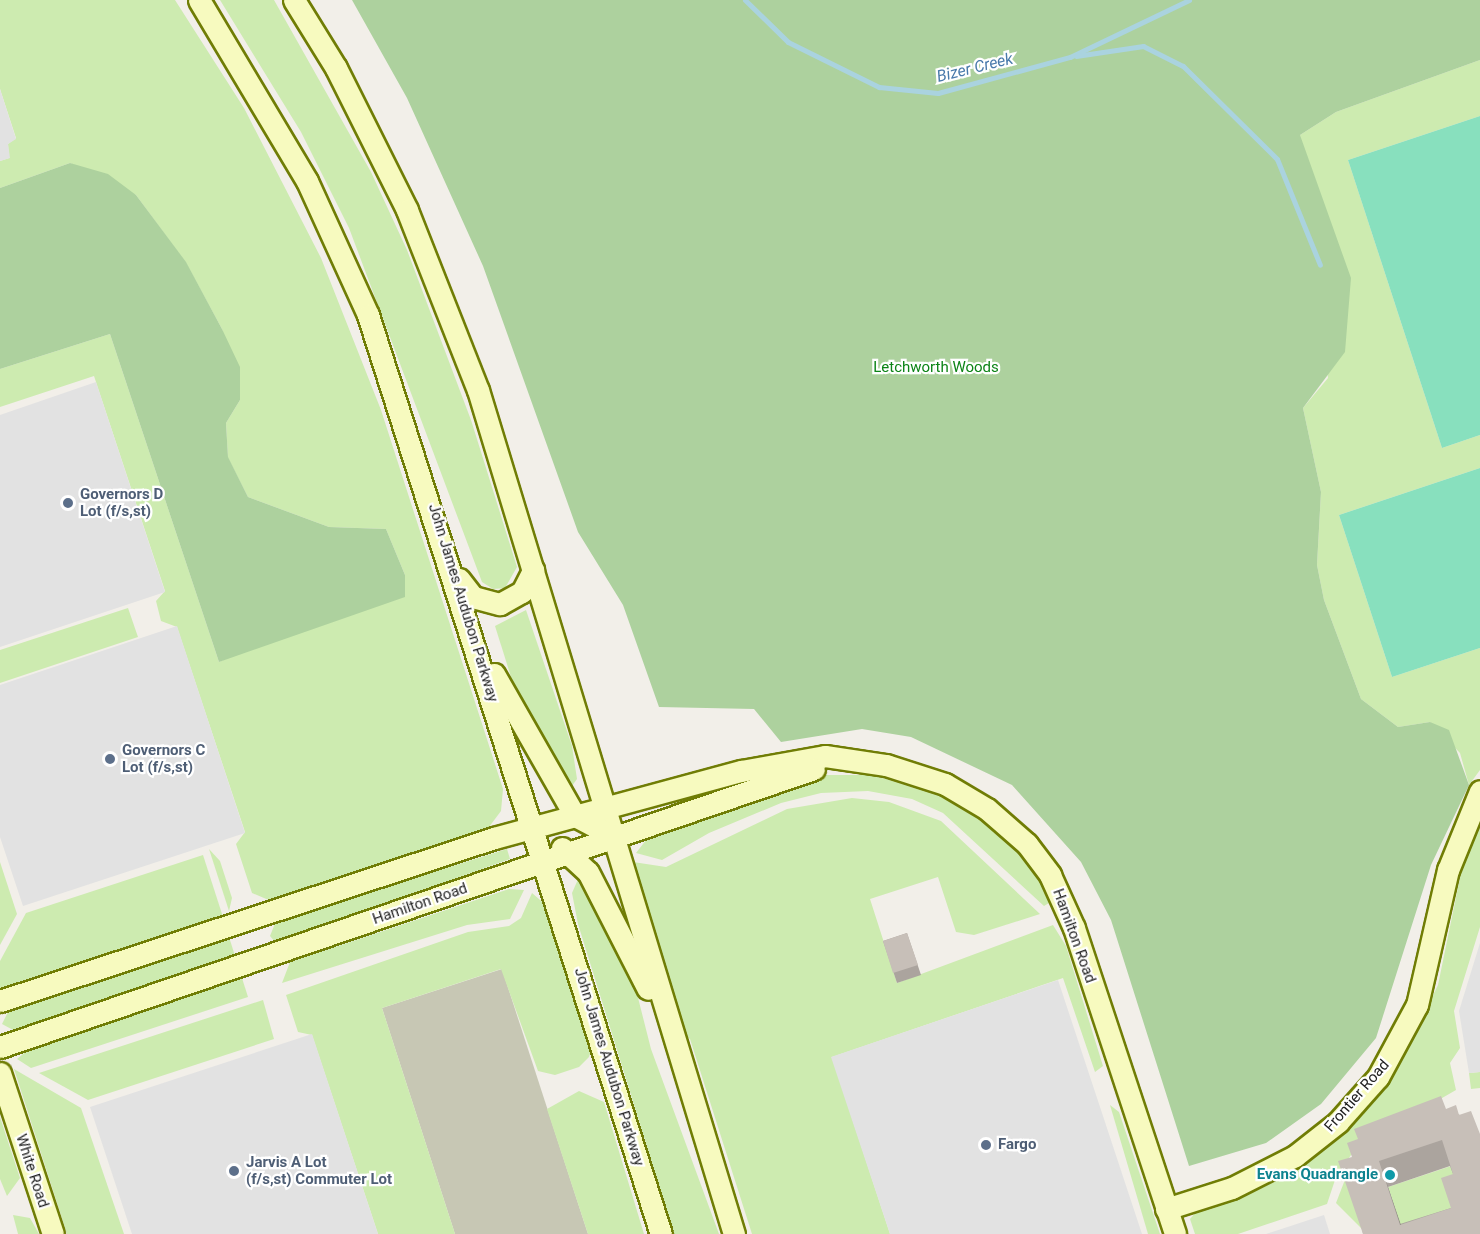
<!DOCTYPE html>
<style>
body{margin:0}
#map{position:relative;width:1480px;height:1234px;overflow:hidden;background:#f2efe9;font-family:Roboto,sans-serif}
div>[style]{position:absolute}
.construction>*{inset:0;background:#c7c7b4}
.grass>*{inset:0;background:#cdebb0}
.forest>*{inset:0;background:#add19e}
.pitch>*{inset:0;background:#88e0be}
.parking>*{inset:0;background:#e2e2e2}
.stream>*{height:5px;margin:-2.5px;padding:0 2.5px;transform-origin:2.5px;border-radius:2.5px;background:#aad3df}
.roads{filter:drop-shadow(2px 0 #707d05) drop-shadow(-2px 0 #707d05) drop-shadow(0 2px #707d05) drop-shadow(0 -2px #707d05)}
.secondary>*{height:21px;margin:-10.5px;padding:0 10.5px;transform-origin:10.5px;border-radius:10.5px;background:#f7fabf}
.wall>*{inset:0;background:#aba49e}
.shaded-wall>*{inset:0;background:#8b8681}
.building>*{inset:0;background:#c7bfb8}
.dots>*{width:16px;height:16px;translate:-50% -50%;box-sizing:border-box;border:3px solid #fff;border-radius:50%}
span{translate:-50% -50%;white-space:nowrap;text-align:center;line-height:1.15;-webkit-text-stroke:4.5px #fff;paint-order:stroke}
.park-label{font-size:15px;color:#0c8416}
.service-label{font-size:15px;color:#4e5e75;font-weight:700}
.left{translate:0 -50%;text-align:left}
.street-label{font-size:15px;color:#222}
.culture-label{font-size:15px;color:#0d838f;font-weight:700}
.right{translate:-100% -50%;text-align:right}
.water-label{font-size:16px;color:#4a7aab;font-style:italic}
</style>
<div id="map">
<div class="construction">
<i style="clip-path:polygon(502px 969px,588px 1234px,455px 1234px,382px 1008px)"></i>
</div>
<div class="grass">
<i style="clip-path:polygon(0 0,175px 0,244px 108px,321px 258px,381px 410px,503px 789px,501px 811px,489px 827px,271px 901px,252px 893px,236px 844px,245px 832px,177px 627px,161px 621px,156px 601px,165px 591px,94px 376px,0 407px,0 369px,110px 334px,219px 662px,405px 575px,386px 529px,329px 527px,248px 497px,228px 458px,226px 423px,240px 400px,222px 329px,186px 263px,136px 195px,70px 163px,0 188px,0 161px,9px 158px,8px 144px,16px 138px,0 89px)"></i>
<i style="clip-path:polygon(220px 0,274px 0,371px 172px,407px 250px,471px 420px,517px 567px,505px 588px,493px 589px,482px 582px,349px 228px,301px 132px)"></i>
<i style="clip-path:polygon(1480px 60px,1480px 116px,1348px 160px,1442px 448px,1480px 435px,1480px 468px,1339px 515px,1392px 677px,1480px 648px,1480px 770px,1469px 785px,1460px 753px,1430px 722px,1398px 727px,1361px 699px,1324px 600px,1317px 565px,1321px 492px,1303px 408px,1328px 378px,1300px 135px,1336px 112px)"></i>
<i style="clip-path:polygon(128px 608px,138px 637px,0 683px,0 650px)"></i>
<i style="clip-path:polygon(526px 610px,572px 746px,577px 779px,569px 790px,522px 712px,495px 626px)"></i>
<i style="clip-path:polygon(819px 775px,874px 775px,954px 800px,1008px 840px,1038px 876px,1049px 903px,1044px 906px,943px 813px,912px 799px,868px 791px,821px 793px,781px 803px,709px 833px,662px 860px,636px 853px,650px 835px)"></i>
<i style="clip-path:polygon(852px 798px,889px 802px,941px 821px,1040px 914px,974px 935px,956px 932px,938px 877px,870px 899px,897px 983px,1053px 925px,1066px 946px,1103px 1066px,1095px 1072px,1063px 978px,832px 1057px,890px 1234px,752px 1234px,690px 1039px,684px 1035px,633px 862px,666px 867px,787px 809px)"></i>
<i style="clip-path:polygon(1480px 820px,1480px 927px,1454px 1011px,1460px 1048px,1450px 1063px,1456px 1090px,1357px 1147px,1337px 1174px,1327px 1204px,1238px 1234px,1195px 1234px,1190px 1219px,1196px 1212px,1264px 1187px,1307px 1161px,1349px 1128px,1396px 1072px,1438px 985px,1461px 873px)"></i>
<i style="clip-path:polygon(209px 849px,220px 861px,232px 898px,229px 911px)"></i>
<i style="clip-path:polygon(507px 849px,510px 859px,276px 943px,270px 936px,276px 921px)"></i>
<i style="clip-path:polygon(203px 855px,223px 917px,0 988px,0 961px,26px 913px)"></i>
<i style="clip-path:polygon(0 862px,17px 914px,0 945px)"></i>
<i style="clip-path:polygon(579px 877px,632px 974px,651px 1049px,719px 1234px,674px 1234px,578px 924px,572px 893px)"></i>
<i style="clip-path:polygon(509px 889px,524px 890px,510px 919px,467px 925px,282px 983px,290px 962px)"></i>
<i style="clip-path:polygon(532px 893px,547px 906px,592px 1047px,589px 1057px,579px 1067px,555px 1075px,538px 1071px,501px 969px,382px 1008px,455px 1234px,378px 1234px,312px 1035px,298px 1032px,286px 995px,468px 932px,509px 926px,521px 918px)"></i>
<i style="clip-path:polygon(229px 937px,236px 959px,15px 1031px,2px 1024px,9px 1010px)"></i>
<i style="clip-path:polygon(242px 978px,248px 997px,31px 1068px,17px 1059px,29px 1049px)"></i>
<i style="clip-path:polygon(263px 1000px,274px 1039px,88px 1100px,39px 1073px)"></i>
<i style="clip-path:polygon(14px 1069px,81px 1108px,124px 1234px,67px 1234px)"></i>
<i style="clip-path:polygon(1480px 1072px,1480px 1088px,1471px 1089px,1469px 1073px)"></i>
<i style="clip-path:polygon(579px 1091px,604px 1102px,644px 1234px,588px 1234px,547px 1109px)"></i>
<i style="clip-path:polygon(1110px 1105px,1119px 1112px,1160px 1234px,1148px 1234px)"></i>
<i style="clip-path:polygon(0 1117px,20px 1178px,7px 1196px,0 1179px)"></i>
<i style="clip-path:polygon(1351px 1164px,1364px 1231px,1336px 1203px)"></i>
<i style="clip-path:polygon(1451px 1166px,1462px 1200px,1460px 1234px,1403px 1234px,1388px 1187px)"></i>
<i style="clip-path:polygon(13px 1215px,30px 1218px,39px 1234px,18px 1234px)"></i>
</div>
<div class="forest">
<i style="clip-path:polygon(352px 0,1480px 0,1480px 60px,1336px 112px,1300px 135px,1351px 278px,1345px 352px,1303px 408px,1321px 492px,1317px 565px,1324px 600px,1361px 699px,1398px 727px,1430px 722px,1449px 730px,1469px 785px,1431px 865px,1376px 1038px,1321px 1104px,1266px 1143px,1189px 1166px,1111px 920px,1081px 862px,1012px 785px,911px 737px,862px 729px,781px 742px,754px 709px,659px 707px,623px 605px,578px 532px,483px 266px,407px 98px)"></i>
<i style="clip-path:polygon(70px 163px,108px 174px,136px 195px,186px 262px,222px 329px,240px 367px,240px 400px,226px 423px,228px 457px,248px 497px,329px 527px,386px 529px,405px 575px,405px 597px,219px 662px,110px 334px,0 369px,0 188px)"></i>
</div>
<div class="pitch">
<i style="clip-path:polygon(1480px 116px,1480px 435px,1442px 448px,1348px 160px)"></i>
<i style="clip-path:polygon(1480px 468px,1480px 648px,1392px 677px,1339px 515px)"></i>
</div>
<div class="parking">
<i style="clip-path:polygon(0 89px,16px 139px,8px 144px,10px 158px,0 161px)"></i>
<i style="clip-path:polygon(96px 382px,165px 592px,0 647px,0 415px)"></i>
<i style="clip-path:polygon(177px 626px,245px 833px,23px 906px,0 837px,0 685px)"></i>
<i style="clip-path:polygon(1480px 943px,1480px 1072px,1469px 1073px,1459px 1011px)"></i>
<i style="clip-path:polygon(1058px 980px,1142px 1234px,890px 1234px,831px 1057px)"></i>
<i style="clip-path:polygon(312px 1034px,378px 1234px,132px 1234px,90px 1107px)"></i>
<i style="clip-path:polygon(1324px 1215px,1330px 1234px,1266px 1234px)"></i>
</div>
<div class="stream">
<i style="left:745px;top:0;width:60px;rotate:44.3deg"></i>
<i style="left:788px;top:42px;width:102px;rotate:26.3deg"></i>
<i style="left:879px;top:87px;width:59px;rotate:5.8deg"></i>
<i style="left:938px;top:93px;width:137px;rotate:-15.3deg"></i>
<i style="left:1070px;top:57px;width:132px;rotate:-25.6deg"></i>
<i style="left:1076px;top:56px;width:68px;rotate:-8.5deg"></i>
<i style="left:1143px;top:46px;width:45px;rotate:26.6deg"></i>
<i style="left:1183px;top:66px;width:132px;rotate:44.7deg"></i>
<i style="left:1277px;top:159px;width:114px;rotate:67.9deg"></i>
</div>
<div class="roads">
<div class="secondary">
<i style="left:199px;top:0;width:211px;rotate:59.2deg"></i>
<i style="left:307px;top:181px;width:147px;rotate:65.5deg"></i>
<i style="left:368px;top:315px;width:965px;rotate:72.32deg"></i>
<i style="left:294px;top:0;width:80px;rotate:58.3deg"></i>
<i style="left:336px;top:68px;width:159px;rotate:63.4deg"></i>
<i style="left:407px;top:210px;width:193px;rotate:68.5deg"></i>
<i style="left:478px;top:390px;width:882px;rotate:73.13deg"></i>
<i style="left:459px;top:579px;width:23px;rotate:52deg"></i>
<i style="left:473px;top:597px;width:28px;rotate:15deg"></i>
<i style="left:500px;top:604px;width:25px;rotate:-29deg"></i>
<i style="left:522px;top:592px;width:25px;rotate:-63deg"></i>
<i style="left:494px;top:674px;width:163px;rotate:60.3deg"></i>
<i style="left:575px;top:816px;width:45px;rotate:27.7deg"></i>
<i style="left:562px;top:848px;width:35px;rotate:43deg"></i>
<i style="left:588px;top:872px;width:131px;rotate:62.9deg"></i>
<i style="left:0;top:1001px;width:520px;rotate:-18.26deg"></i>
<i style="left:494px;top:838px;width:256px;rotate:-15.2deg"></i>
<i style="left:741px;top:771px;width:85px;rotate:-10.1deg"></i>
<i style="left:825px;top:756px;width:62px;rotate:8.4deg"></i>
<i style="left:886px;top:765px;width:62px;rotate:17.9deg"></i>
<i style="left:945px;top:784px;width:49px;rotate:30.8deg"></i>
<i style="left:987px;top:809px;width:53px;rotate:41.2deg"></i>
<i style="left:1027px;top:844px;width:39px;rotate:53deg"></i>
<i style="left:1050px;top:875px;width:58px;rotate:65.6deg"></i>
<i style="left:1074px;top:928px;width:322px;rotate:71.7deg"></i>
<i style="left:0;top:1047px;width:860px;rotate:-18.86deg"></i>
<i style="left:0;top:1073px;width:169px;rotate:71.8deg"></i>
<i style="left:1166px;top:1209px;width:69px;rotate:-17.7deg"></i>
<i style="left:1232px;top:1188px;width:71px;rotate:-26.9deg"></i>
<i style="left:1295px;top:1156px;width:55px;rotate:-38.3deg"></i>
<i style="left:1338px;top:1122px;width:60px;rotate:-48.4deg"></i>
<i style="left:1378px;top:1077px;width:82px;rotate:-61.6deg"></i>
<i style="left:1417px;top:1005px;width:139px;rotate:-77.1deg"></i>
<i style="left:1448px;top:870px;width:85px;rotate:-67.9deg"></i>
</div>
</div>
<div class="wall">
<i style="clip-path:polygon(907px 933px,921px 975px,897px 983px,883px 941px)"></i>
<i style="clip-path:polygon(evenodd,1446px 1109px,1460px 1115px,1480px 1234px,1363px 1234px,1352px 1157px,1446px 1109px,1450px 1166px,1453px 1174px,1451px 1208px,1400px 1224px,1388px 1187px,1450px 1166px)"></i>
</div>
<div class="shaded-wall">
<i style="clip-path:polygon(1379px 1161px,1388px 1187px,1404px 1234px,1403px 1234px)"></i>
</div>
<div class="building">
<i style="clip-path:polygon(907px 933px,918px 965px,893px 973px,883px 941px)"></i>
<i style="clip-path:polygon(evenodd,1441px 1096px,1446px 1109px,1456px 1105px,1459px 1115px,1471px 1111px,1480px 1134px,1480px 1234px,1363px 1234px,1338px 1161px,1352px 1157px,1347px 1143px,1358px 1139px,1354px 1129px,1441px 1096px,1442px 1140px,1453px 1174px,1441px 1178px,1451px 1208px,1400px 1225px,1379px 1161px,1442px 1140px)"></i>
</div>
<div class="dots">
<i style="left:68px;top:503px;background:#5c6f8a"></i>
<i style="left:110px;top:759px;background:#5c6f8a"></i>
<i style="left:986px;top:1145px;background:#5c6f8a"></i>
<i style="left:234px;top:1171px;background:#5c6f8a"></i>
<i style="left:1390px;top:1175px;background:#0f9aa8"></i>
</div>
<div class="park-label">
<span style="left:936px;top:368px">Letchworth Woods</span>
</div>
<div class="service-label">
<span class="left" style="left:80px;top:503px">Governors D<br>Lot (f/s,st)</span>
<span class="left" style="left:122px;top:759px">Governors C<br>Lot (f/s,st)</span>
<span class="left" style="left:998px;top:1145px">Fargo</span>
<span class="left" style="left:246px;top:1171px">Jarvis A Lot<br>(f/s,st) Commuter Lot</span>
</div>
<div class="street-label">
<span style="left:463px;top:603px;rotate:73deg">John James Audubon Parkway</span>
<span style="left:420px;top:904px;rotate:-19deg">Hamilton Road</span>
<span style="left:1074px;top:936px;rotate:70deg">Hamilton Road</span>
<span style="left:609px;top:1067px;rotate:73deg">John James Audubon Parkway</span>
<span style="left:1357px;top:1096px;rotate:-49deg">Frontier Road</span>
<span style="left:32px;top:1171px;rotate:72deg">White Road</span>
</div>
<div class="culture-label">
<span class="right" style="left:1378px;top:1175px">Evans Quadrangle</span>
</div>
<div class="water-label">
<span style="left:975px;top:68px;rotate:-14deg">Bizer Creek</span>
</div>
</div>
